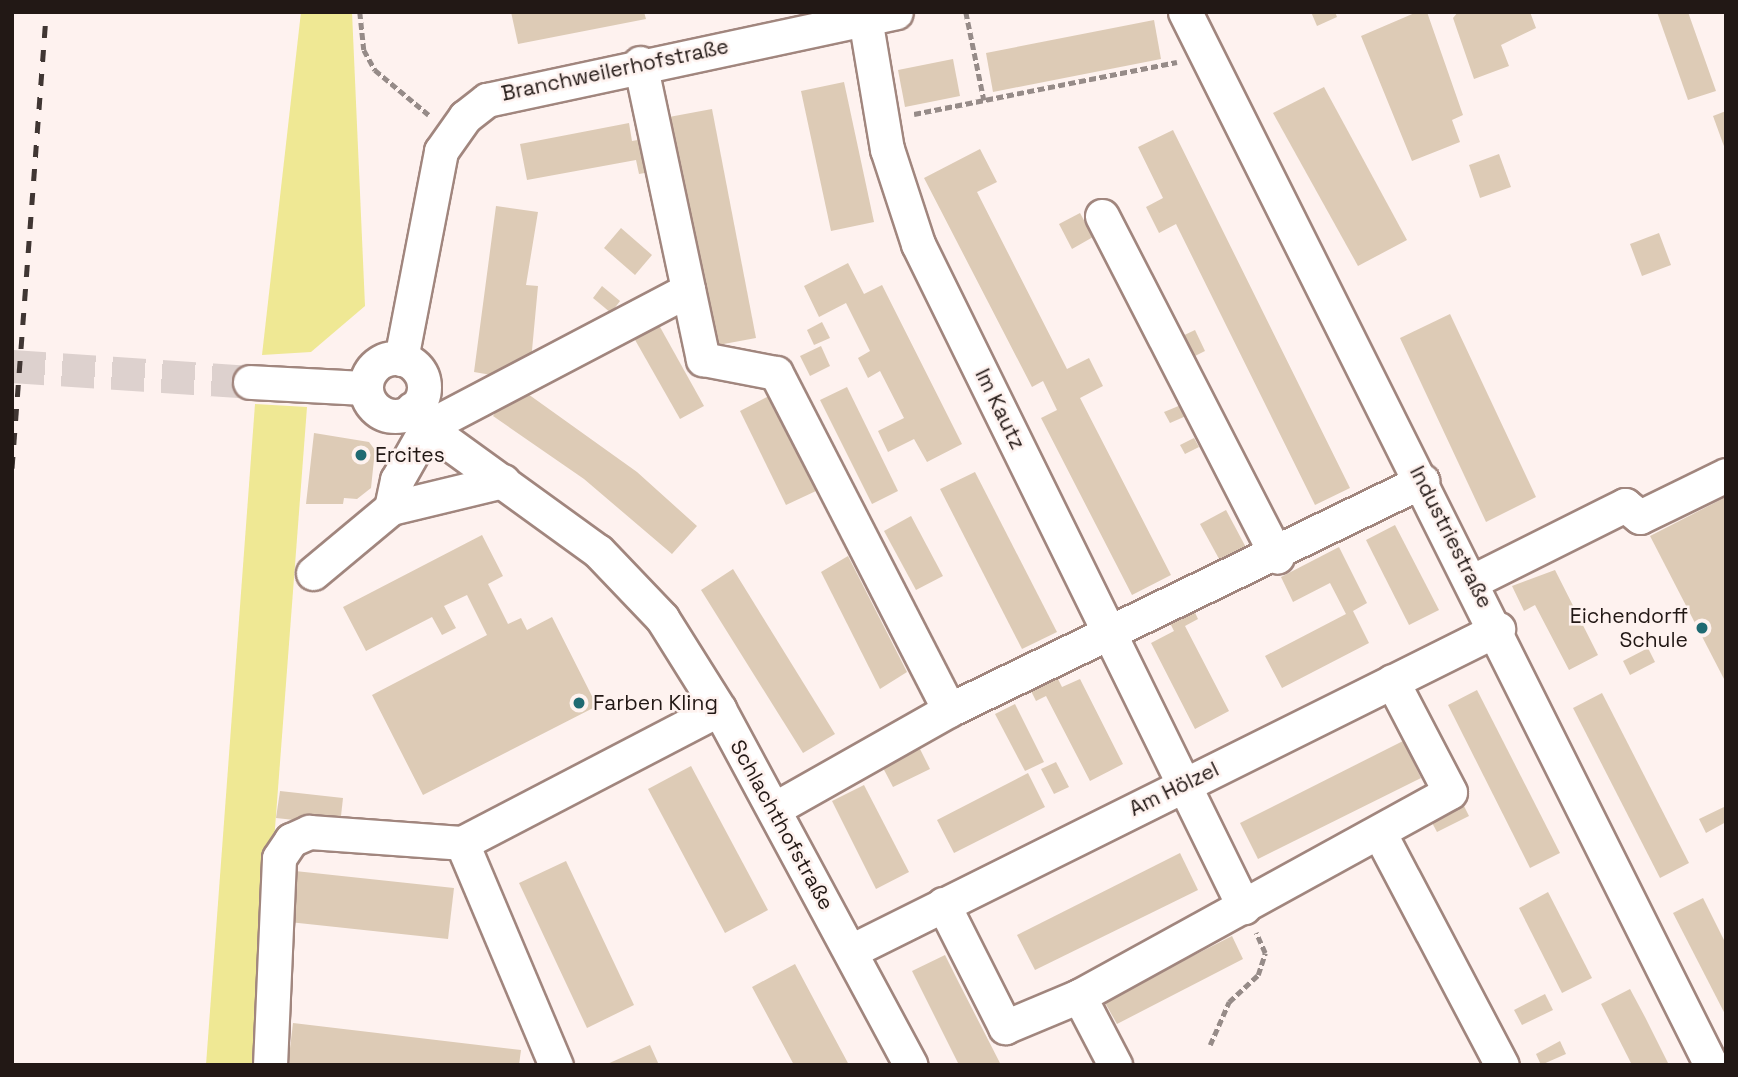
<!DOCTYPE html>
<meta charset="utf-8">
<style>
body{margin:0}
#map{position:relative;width:1738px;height:1077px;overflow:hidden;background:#fef2ef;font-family:"Space Grotesk",sans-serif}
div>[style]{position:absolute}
.green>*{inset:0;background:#efe894}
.building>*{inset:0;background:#ddcbb6}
.minor-tunnel>*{height:33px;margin-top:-16.5px;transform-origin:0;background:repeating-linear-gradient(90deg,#ddd1ce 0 33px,transparent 0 50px)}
.path>*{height:4.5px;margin-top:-2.25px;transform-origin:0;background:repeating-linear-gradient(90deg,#968b88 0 7px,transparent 0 10.5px)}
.roads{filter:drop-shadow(2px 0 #a1867e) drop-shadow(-2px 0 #a1867e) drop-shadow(0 2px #a1867e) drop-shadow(0 -2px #a1867e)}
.minor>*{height:33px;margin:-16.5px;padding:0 16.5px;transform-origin:16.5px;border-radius:16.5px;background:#fff}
.minor>.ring{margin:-16.5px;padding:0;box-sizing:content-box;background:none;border:33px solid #fff;border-radius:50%}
.rail>*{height:5px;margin-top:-2.5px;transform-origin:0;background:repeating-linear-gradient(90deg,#403633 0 12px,transparent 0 24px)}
.dots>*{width:19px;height:19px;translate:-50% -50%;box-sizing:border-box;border:4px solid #fef2ef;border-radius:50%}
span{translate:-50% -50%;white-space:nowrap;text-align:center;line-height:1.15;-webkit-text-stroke:5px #fef2ef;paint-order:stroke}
.street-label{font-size:21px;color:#221815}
.poi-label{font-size:21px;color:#221815}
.left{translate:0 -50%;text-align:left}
.right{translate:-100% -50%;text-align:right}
.frame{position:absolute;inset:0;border:14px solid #221815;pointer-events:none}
</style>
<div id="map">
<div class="green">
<i style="clip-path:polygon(301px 12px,352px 12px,365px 306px,311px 352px,262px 355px)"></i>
<i style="clip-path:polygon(255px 404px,307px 407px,257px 1065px,206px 1065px)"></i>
</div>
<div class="building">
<i style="clip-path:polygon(511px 12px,644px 12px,646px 19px,518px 44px)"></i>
<i style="clip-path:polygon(1311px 12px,1335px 12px,1337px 17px,1317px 26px)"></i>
<i style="clip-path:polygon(1417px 12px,1427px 12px,1463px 115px,1452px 120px,1460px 142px,1412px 161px,1361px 36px)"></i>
<i style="clip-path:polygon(1458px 12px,1530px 12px,1536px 28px,1501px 45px,1509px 66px,1474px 79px,1453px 18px)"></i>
<i style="clip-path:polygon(1657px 12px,1688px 12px,1716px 91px,1688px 100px)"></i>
<i style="clip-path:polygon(1154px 20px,1161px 59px,993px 92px,986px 53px)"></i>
<i style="clip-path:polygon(953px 59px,960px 96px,905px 107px,898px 70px)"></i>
<i style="clip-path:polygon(844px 82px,874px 222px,831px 231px,801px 91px)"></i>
<i style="clip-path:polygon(1324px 87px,1407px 240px,1358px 266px,1273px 113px)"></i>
<i style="clip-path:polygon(712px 109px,756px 338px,713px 346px,669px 117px)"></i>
<i style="clip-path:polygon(1726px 111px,1726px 149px,1725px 149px,1713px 116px)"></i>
<i style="clip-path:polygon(629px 123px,632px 141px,650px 138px,656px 171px,639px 174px,636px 160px,527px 180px,520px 144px)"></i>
<i style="clip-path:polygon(1173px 130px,1350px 488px,1315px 505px,1176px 224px,1159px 233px,1146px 207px,1163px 198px,1138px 147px)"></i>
<i style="clip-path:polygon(980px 149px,997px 182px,977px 192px,1067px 369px,1089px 358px,1103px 386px,1080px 398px,1171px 575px,1132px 595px,1041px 418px,1057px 410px,1043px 381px,1032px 387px,924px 178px)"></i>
<i style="clip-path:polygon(1499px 154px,1511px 187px,1480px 198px,1469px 165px)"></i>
<i style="clip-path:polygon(496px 206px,538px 212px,526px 285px,538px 286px,531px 361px,509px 378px,474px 372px)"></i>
<i style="clip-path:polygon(1080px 213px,1093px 237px,1072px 249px,1059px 224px)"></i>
<i style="clip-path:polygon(621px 228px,652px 255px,635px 275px,604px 248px)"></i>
<i style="clip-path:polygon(1659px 233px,1671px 265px,1642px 276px,1630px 244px)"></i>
<i style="clip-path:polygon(848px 263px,864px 294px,882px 285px,962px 444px,927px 462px,914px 439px,888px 452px,878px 431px,904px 418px,880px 371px,868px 378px,858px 358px,870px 351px,846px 303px,819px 317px,804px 286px)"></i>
<i style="clip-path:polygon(602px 286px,620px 301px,611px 313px,593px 298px)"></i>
<i style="clip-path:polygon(1450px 314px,1536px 497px,1486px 522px,1400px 338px)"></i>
<i style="clip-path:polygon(655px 318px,704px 406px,680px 419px,630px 331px)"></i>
<i style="clip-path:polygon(822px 322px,830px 338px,814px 345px,807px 330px)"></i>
<i style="clip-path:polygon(1195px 330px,1205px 351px,1187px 360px,1176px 339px)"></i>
<i style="clip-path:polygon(821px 346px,830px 366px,810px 376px,800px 356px)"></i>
<i style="clip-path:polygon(514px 384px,637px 472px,697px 526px,672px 554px,584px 479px,493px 416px)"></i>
<i style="clip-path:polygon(847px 387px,898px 491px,872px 504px,820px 400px)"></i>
<i style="clip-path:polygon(769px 396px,816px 491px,786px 505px,740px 411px)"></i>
<i style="clip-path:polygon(1181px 405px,1186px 416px,1170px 423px,1164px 412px)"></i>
<i style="clip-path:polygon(314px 433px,369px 442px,375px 450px,371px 488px,357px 499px,344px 498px,343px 504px,306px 504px)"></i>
<i style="clip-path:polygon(1194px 438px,1199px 447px,1185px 454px,1180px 445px)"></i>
<i style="clip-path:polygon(975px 472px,1057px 632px,1022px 649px,940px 489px)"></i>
<i style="clip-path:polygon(1726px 497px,1726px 678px,1724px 679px,1650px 536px)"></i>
<i style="clip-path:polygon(1226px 510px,1250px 555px,1224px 568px,1200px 524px)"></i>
<i style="clip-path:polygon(911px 516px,943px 576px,916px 590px,884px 531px)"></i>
<i style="clip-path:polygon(1395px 525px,1439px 610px,1409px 625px,1366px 540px)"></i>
<i style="clip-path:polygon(482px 535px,503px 576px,488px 584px,508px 624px,521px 618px,527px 630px,552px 617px,597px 706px,423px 795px,372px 695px,487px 635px,467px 595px,444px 606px,456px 628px,442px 635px,432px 617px,366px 651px,343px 607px)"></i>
<i style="clip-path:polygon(1339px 547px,1367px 603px,1353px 611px,1369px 643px,1282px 688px,1265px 656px,1346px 614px,1330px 583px,1293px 602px,1281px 577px)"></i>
<i style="clip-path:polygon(848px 556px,907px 672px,880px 689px,821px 572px)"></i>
<i style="clip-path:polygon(733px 569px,835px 734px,803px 753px,701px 590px)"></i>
<i style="clip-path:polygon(1555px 570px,1598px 655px,1569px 670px,1535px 605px,1524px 611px,1512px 586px)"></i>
<i style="clip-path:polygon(1191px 604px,1198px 619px,1185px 626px,1229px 711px,1195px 729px,1151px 643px,1174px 631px,1167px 617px)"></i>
<i style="clip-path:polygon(1648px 648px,1655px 662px,1630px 675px,1623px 661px)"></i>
<i style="clip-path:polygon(1054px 671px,1062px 687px,1080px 679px,1123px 764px,1090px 781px,1046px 696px,1036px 701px,1028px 685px)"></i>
<i style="clip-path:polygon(1477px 690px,1560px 853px,1530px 868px,1448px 705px)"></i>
<i style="clip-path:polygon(1602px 693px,1689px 863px,1660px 878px,1573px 708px)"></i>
<i style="clip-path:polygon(1015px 704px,1044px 762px,1025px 771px,995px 714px)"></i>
<i style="clip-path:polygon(1403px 741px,1421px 778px,1258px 859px,1240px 823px)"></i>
<i style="clip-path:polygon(918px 745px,930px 769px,893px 787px,881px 764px)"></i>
<i style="clip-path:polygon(1056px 762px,1069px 787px,1054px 794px,1041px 769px)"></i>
<i style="clip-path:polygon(691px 766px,768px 910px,725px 933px,648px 789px)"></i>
<i style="clip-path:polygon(1028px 773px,1045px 807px,954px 853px,937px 820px)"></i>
<i style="clip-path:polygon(864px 785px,909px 872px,876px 889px,832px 801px)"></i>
<i style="clip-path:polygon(280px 791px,343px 798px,340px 825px,276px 818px)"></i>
<i style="clip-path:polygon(1462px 802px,1469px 816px,1437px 832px,1430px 819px)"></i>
<i style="clip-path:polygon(1726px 806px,1726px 822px,1706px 833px,1699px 819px)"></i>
<i style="clip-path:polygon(1180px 853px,1198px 890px,1035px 970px,1017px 935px)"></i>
<i style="clip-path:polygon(566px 861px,634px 1005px,587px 1028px,519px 883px)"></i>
<i style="clip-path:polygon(295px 871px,454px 888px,448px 939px,289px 922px)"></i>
<i style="clip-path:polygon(1548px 892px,1592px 978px,1562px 993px,1519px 908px)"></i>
<i style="clip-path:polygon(1703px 898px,1726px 944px,1726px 1016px,1673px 913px)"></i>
<i style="clip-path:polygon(1232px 936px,1243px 959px,1117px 1024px,1104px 1001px)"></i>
<i style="clip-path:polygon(945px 955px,959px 983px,1001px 1065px,959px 1065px,912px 971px)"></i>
<i style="clip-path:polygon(795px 964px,820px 1011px,849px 1065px,794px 1065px,752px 987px)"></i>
<i style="clip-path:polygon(1630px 989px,1645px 1017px,1669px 1065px,1632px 1065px,1601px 1004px)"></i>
<i style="clip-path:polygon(1545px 994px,1553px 1010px,1522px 1025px,1514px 1010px)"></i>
<i style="clip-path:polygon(293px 1023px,521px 1050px,519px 1065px,288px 1065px)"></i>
<i style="clip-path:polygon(1560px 1041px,1566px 1054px,1541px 1065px,1536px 1054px)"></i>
<i style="clip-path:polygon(650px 1045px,659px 1065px,605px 1065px)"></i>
</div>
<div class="minor-tunnel">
<i style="left:12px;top:366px;width:239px;rotate:3.8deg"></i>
</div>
<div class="path">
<i style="left:360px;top:12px;width:38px;rotate:84deg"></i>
<i style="left:364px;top:50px;width:23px;rotate:61deg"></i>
<i style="left:375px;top:70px;width:70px;rotate:39.8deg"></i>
<i style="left:966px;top:12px;width:90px;rotate:78.4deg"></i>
<i style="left:914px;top:114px;width:268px;rotate:-11.2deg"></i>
<i style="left:1210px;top:1045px;width:47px;rotate:-66.2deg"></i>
<i style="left:1229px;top:1002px;width:40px;rotate:-43deg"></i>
<i style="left:1258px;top:975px;width:23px;rotate:-72deg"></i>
<i style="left:1265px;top:953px;width:22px;rotate:-114deg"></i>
</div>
<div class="roads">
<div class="minor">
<i style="left:1185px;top:12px;width:1177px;rotate:63.46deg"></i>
<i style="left:865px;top:18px;width:133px;rotate:80.5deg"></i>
<i style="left:887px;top:149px;width:100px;rotate:71.9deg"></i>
<i style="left:918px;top:244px;width:739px;rotate:63.82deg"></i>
<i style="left:640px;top:63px;width:303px;rotate:78deg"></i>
<i style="left:703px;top:359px;width:74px;rotate:10.9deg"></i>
<i style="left:776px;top:373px;width:379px;rotate:62.8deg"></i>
<i style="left:1102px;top:216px;width:383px;rotate:62.8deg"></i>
<i class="ring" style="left:366px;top:358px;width:25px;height:25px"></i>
<i style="left:401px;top:359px;width:212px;rotate:-79.1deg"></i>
<i style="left:441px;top:151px;width:42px;rotate:-54.8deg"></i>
<i style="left:465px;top:117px;width:28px;rotate:-38deg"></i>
<i style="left:487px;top:100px;width:418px;rotate:-12.1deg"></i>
<i style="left:250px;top:382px;width:116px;rotate:3deg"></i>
<i style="left:412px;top:409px;width:43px;rotate:44.1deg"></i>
<i style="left:443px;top:439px;width:191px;rotate:35.9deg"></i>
<i style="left:598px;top:551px;width:93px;rotate:46.3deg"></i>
<i style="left:662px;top:618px;width:107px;rotate:57.9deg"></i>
<i style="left:719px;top:709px;width:404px;rotate:61.7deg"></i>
<i style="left:503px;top:481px;width:115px;rotate:166.4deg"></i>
<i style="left:391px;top:508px;width:29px;rotate:-78deg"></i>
<i style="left:397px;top:480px;width:61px;rotate:-60.5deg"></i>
<i style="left:427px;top:427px;width:295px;rotate:-27.7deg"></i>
<i style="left:313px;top:573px;width:102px;rotate:-39.8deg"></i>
<i style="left:1473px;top:581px;width:170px;rotate:-26.6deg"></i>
<i style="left:1625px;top:505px;width:19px;rotate:39deg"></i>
<i style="left:1640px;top:517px;width:96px;rotate:-26deg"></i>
<i style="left:774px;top:809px;width:201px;rotate:-29.5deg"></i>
<i style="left:949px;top:710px;width:526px;rotate:-25.83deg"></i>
<i style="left:1380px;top:834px;width:261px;rotate:62.2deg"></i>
<i style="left:462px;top:843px;width:241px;rotate:67.1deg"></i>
<i style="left:943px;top:904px;width:138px;rotate:63.2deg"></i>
<i style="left:1005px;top:1027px;width:80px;rotate:-22.7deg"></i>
<i style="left:1079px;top:996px;width:423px;rotate:-28.8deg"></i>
<i style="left:1450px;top:792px;width:125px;rotate:-117.6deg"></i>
<i style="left:851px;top:951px;width:723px;rotate:-26.46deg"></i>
<i style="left:1079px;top:996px;width:78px;rotate:62.4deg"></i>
<i style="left:270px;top:1065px;width:207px;rotate:-87.5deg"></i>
<i style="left:279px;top:858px;width:22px;rotate:-56deg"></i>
<i style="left:291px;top:840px;width:20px;rotate:-24deg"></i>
<i style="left:309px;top:832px;width:153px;rotate:4.1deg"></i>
<i style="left:462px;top:843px;width:290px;rotate:-27.5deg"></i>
</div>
</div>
<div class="rail">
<i style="left:12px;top:468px;width:457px;rotate:-85.7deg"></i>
</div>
<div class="dots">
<i style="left:361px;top:455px;background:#1f6a72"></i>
<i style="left:1702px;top:628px;background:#1f6a72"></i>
<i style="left:579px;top:703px;background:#1f6a72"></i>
</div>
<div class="street-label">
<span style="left:615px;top:70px;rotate:-12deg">Branchweilerhofstraße</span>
<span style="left:1000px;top:409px;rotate:64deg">Im Kautz</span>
<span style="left:1451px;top:537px;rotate:63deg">Industriestraße</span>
<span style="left:1174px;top:789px;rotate:-26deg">Am Hölzel</span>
<span style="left:782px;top:825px;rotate:61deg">Schlachthofstraße</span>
</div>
<div class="poi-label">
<span class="left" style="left:375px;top:455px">Ercites</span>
<span class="right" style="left:1688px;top:628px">Eichendorff<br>Schule</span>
<span class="left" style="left:593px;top:703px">Farben Kling</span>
</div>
<div class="frame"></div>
</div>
